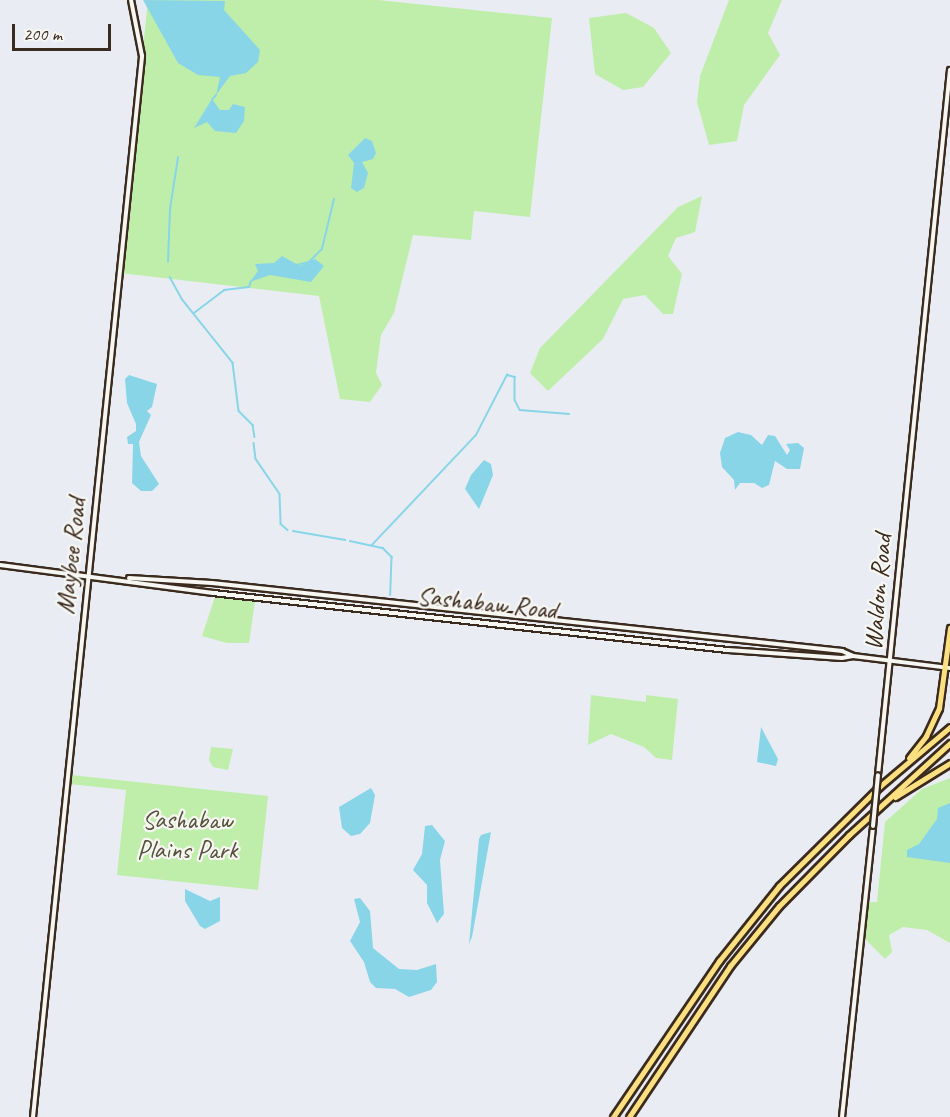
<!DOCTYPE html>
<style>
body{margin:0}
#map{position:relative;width:950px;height:1117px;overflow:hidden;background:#e9edf3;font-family:Caveat,sans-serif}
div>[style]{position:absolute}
.green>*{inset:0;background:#bfedaa}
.water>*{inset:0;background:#88d5e8}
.stream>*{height:1.5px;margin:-0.75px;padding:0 0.75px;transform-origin:0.75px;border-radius:0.75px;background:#88d5e8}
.roads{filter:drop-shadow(2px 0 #3b2a1e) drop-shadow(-2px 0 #3b2a1e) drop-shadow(0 2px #3b2a1e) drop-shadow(0 -2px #3b2a1e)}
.secondary>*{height:4px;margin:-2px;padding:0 2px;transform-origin:2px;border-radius:2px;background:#f6f6f2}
.highway>*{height:5px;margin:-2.5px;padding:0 2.5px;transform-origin:2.5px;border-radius:2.5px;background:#fce080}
.bridges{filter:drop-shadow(2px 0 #3b2a1e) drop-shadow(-2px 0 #3b2a1e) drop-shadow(0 2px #3b2a1e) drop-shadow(0 -2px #3b2a1e)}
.secondary-bridge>*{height:4px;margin:-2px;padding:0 2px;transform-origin:2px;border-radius:2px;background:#f6f6f2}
span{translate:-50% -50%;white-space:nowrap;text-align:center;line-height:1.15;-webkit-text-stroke:4.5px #f6f6f2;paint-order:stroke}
.street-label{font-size:26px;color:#3b2a1e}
.park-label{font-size:26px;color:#55513a}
.scale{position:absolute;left:12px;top:24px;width:99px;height:27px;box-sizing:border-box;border:3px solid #3b2a1e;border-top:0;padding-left:8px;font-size:18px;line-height:21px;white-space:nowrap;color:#3b2a1e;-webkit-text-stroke:4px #f6f6f2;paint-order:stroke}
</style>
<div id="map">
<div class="green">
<i style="clip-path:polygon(148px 0,378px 0,552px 18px,530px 217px,474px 211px,471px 240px,413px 235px,394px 313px,381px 335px,376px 373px,382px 385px,370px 402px,340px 399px,319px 296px,120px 273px)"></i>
<i style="clip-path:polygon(729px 0,782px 0,768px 33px,780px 55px,744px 105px,737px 141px,709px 145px,697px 102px,700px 76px)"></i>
<i style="clip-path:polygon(626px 13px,654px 28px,671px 53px,643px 87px,623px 90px,595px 74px,589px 18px)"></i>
<i style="clip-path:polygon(702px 196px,695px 232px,676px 238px,668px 256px,682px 274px,673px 314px,663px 314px,645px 295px,623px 299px,603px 339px,548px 391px,530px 373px,540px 348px,678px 207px)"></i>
<i style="clip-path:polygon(215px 597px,255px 601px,249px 643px,227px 643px,202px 636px)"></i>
<i style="clip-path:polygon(591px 695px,646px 702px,646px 695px,678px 699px,672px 760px,656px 758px,644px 747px,611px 734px,588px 745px)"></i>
<i style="clip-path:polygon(211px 747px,233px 749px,228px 770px,213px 767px,209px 760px)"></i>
<i style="clip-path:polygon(71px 775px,268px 796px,258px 890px,117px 875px,126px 790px,70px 784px)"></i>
<i style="clip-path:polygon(950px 778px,950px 943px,927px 930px,903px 927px,889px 935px,892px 952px,885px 959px,863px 937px,867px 902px,877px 902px,885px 822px,922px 789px)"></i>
</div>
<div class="water">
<i style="clip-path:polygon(143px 0,225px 1px,224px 10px,260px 50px,258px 62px,246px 73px,230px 76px,216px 95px,220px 77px,198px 75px,178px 63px)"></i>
<i style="clip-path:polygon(212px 99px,220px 110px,229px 110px,233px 104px,245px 107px,244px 121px,236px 133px,215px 131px,207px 122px,194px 128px)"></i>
<i style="clip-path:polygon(365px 138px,372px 141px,376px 153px,373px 159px,362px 162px,368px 173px,364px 188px,357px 192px,351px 188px,354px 163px,348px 155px)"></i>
<i style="clip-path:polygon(282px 256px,300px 266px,315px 259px,324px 266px,311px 282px,270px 275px,250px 282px,258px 271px,255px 264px,274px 263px)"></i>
<i style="clip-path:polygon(129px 375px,157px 384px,152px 407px,147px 411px,151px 415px,139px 442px,141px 456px,159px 484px,152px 491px,141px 491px,132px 483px,133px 444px,128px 444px,127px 437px,136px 431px,136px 424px,127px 403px,125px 379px)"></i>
<i style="clip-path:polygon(738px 432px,751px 435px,762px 445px,768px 435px,775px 436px,787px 455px,790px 450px,786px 444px,798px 443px,804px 448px,800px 469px,787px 469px,775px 461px,769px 485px,762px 488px,754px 483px,740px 483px,735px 490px,734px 480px,722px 467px,720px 453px,725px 438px)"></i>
<i style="clip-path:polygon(484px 460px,491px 464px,493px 475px,479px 509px,465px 489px,471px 475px)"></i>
<i style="clip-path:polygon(761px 727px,778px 759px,776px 766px,757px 762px)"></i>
<i style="clip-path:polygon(371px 788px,375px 795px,370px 823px,360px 834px,351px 836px,342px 828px,339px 807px)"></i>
<i style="clip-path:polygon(950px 803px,950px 863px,907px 857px,907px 850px,919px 844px,937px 819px,938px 808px)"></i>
<i style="clip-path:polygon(432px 825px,445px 841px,440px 860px,444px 914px,437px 923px,427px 903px,427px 885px,413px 870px,422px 854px,425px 826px)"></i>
<i style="clip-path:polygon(491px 832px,472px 937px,469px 944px,479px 839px,481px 835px)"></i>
<i style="clip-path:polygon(185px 889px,210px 901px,220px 897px,220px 921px,205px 929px,200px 926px,185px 901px)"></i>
<i style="clip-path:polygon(360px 898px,370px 911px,373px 948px,399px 969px,417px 970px,436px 964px,437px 982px,431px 990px,409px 997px,395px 989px,376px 988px,370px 982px,364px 962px,350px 941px,360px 922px,354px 899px)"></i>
</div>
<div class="stream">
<i style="left:212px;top:100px;width:6px;rotate:-51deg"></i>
<i style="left:168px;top:262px;width:53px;rotate:-87.8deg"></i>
<i style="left:170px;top:209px;width:52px;rotate:-81.1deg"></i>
<i style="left:297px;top:265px;width:12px;rotate:-14deg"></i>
<i style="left:309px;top:262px;width:18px;rotate:-45deg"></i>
<i style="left:322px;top:249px;width:51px;rotate:-76.5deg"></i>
<i style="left:170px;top:277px;width:25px;rotate:61deg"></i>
<i style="left:182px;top:299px;width:82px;rotate:51.4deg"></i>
<i style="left:233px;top:363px;width:48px;rotate:82.9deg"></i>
<i style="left:239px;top:411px;width:20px;rotate:45deg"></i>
<i style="left:253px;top:425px;width:12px;rotate:81deg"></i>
<i style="left:194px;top:313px;width:38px;rotate:-37deg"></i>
<i style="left:224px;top:290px;width:25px;rotate:-7deg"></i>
<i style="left:249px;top:287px;width:6px;rotate:-72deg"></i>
<i style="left:254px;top:443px;width:16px;rotate:83deg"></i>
<i style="left:256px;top:459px;width:42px;rotate:55.6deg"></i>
<i style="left:280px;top:494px;width:30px;rotate:88deg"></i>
<i style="left:281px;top:524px;width:9px;rotate:41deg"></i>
<i style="left:293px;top:531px;width:53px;rotate:9.8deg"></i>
<i style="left:350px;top:541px;width:34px;rotate:12deg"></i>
<i style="left:383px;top:548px;width:13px;rotate:45deg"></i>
<i style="left:392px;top:557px;width:38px;rotate:92deg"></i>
<i style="left:372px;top:545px;width:151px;rotate:-46.6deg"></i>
<i style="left:476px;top:435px;width:68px;rotate:-62.7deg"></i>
<i style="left:507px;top:375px;width:8px;rotate:14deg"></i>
<i style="left:515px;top:377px;width:23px;rotate:90deg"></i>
<i style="left:515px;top:400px;width:11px;rotate:63deg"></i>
<i style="left:520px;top:410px;width:49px;rotate:4.7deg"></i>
</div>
<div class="roads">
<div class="secondary">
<i style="left:0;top:565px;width:215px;rotate:7.5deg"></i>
<i style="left:213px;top:593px;width:518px;rotate:6.32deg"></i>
<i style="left:728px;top:650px;width:114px;rotate:4deg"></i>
<i style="left:842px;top:658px;width:11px;rotate:-10deg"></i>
<i style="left:129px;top:578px;width:83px;rotate:3.4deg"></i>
<i style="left:212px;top:583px;width:634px;rotate:6.16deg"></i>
<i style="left:842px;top:651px;width:12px;rotate:24deg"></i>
<i style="left:853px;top:656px;width:98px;rotate:7.1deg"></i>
<i style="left:878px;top:775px;width:709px;rotate:-84.17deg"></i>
<i style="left:33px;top:1117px;width:1067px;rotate:-84.13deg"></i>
<i style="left:142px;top:56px;width:57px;rotate:-101.1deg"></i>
<i style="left:842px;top:1117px;width:293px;rotate:-83.9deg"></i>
</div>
<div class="highway">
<i style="left:909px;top:758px;width:28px;rotate:-52deg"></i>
<i style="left:926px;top:736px;width:31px;rotate:-65deg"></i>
<i style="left:939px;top:708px;width:81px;rotate:-82.2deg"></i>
<i style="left:895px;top:797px;width:65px;rotate:-31.7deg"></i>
<i style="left:613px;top:1117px;width:189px;rotate:-55.8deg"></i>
<i style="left:719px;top:961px;width:96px;rotate:-51.3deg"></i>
<i style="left:779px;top:886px;width:141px;rotate:-44.7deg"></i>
<i style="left:879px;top:787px;width:93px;rotate:-40.2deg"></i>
<i style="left:629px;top:1117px;width:182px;rotate:-56.2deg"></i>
<i style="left:730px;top:966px;width:77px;rotate:-50.8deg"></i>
<i style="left:779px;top:906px;width:100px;rotate:-45.4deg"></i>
<i style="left:849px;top:835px;width:137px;rotate:-42.3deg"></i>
</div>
</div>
<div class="bridges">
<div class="secondary-bridge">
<i style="left:873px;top:826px;width:51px;rotate:-84.4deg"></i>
</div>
</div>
<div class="street-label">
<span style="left:71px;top:556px;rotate:-84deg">Maybee Road</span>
<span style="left:878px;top:592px;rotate:-85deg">Waldon Road</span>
<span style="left:487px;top:603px;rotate:6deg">Sashabaw Road</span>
</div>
<div class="park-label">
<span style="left:187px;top:835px">Sashabaw<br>Plains Park</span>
</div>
<div class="scale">200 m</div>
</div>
